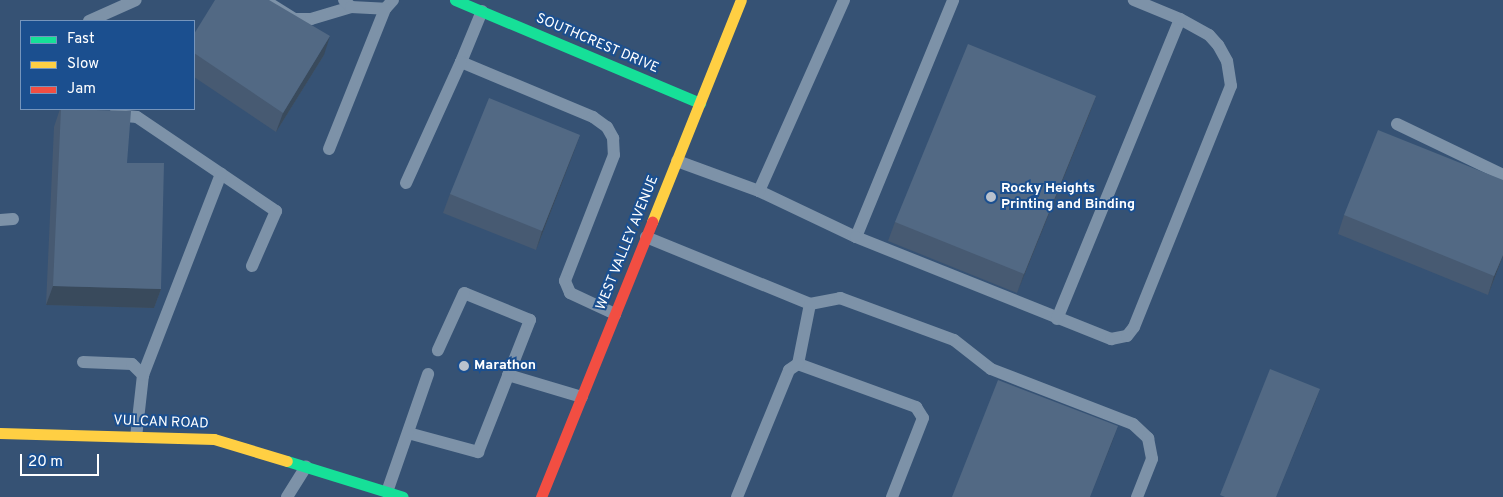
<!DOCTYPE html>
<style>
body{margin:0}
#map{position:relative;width:1503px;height:497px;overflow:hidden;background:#365274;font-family:Overpass,sans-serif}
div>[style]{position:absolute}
.lane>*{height:12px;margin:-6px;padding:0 6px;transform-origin:6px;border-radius:6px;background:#7d92a8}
.fast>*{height:11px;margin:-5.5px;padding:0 5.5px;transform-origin:5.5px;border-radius:5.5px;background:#16e098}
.slow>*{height:11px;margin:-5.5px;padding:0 5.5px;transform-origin:5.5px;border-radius:5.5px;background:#ffcf43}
.jam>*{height:11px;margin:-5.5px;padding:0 5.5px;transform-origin:5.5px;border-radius:5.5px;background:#f24e42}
.wall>*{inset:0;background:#475a72}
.shaded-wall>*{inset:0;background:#394a5c}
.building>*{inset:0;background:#526984}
.dots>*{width:14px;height:14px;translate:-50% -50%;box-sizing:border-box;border:2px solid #1b4f8f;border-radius:50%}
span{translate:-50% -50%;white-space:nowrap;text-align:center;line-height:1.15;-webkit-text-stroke:4px #1b4f8f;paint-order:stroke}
.street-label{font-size:14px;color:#fff}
.poi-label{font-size:14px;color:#fff;font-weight:700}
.left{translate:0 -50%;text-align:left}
.legend{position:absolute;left:20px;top:20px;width:175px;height:90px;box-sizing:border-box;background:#1b4f8f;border:1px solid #7695bc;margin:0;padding:6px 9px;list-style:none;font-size:15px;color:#fff}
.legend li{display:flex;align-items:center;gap:10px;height:25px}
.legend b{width:25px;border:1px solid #7695bc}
.scale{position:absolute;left:20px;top:454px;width:79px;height:22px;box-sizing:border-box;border:2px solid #fff;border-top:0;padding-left:6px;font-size:15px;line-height:18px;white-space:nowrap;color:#fff;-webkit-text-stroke:4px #1b4f8f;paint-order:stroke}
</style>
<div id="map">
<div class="lane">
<i style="left:264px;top:0;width:36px;rotate:32deg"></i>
<i style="left:295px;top:19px;width:16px"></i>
<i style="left:311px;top:19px;width:42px;rotate:-16.7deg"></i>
<i style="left:344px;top:0;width:10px;rotate:45deg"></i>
<i style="left:351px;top:7px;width:34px;rotate:3deg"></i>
<i style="left:385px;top:9px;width:12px;rotate:-48deg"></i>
<i style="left:482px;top:11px;width:55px;rotate:112.4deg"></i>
<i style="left:461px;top:62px;width:143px;rotate:22.6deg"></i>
<i style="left:593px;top:117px;width:17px;rotate:36deg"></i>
<i style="left:607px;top:127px;width:13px;rotate:61deg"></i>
<i style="left:613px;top:138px;width:17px;rotate:87deg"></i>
<i style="left:614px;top:155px;width:135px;rotate:111.3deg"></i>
<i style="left:565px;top:281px;width:13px;rotate:67deg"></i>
<i style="left:570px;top:293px;width:50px;rotate:25deg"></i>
<i style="left:89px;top:21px;width:51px;rotate:-24.1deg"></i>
<i style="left:114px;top:115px;width:23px;rotate:5deg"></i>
<i style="left:137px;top:117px;width:168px;rotate:34.1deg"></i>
<i style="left:276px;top:211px;width:60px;rotate:113.6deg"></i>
<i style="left:1397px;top:124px;width:118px;rotate:25.7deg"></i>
<i style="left:329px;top:149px;width:151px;rotate:-68.2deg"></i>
<i style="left:677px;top:161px;width:87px;rotate:20.1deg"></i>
<i style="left:759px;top:191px;width:107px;rotate:25.4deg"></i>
<i style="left:856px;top:237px;width:256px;rotate:-67.7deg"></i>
<i style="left:406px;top:183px;width:133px;rotate:-65.6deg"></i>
<i style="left:759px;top:191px;width:209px;rotate:-66deg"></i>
<i style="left:0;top:220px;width:13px;rotate:-4deg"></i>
<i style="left:646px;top:237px;width:177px;rotate:22.2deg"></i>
<i style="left:810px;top:304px;width:61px;rotate:101.3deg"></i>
<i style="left:798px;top:364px;width:126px;rotate:20deg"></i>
<i style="left:916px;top:407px;width:13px;rotate:58deg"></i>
<i style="left:923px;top:418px;width:85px;rotate:111.4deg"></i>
<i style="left:856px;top:237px;width:275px;rotate:21.8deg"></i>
<i style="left:1111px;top:339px;width:16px;rotate:-11deg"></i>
<i style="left:1127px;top:336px;width:11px;rotate:-52deg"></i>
<i style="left:1134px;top:327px;width:260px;rotate:-68.1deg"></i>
<i style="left:1231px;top:86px;width:25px;rotate:-99deg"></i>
<i style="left:1227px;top:61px;width:18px;rotate:-119deg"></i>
<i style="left:1218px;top:45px;width:13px;rotate:-132deg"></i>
<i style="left:1209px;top:35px;width:33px;rotate:-151deg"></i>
<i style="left:810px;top:304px;width:31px;rotate:-11deg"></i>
<i style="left:840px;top:298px;width:121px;rotate:20.2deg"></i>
<i style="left:954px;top:340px;width:47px;rotate:38.1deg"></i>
<i style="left:991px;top:369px;width:152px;rotate:21.2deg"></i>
<i style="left:1133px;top:424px;width:21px;rotate:43deg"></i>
<i style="left:1148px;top:438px;width:21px;rotate:79deg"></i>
<i style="left:1152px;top:459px;width:41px;rotate:111.5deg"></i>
<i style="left:1057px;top:319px;width:324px;rotate:-67.7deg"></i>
<i style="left:1180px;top:19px;width:50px;rotate:-157.6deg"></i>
<i style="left:83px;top:362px;width:49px;rotate:2.3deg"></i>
<i style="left:132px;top:364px;width:16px;rotate:45deg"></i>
<i style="left:143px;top:375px;width:62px;rotate:96.4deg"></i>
<i style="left:143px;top:375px;width:216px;rotate:-68.8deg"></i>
<i style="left:508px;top:375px;width:77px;rotate:16.6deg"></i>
<i style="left:408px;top:433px;width:73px;rotate:15.2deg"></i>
<i style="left:478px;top:452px;width:142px;rotate:-68.5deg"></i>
<i style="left:530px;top:320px;width:71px;rotate:-157.8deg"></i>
<i style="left:464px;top:293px;width:63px;rotate:114.5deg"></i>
<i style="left:387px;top:492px;width:125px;rotate:-70.8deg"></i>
<i style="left:287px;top:497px;width:36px;rotate:-58deg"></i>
<i style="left:737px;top:497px;width:137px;rotate:-67.7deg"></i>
<i style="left:789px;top:370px;width:11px;rotate:-34deg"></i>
</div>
<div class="fast">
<i style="left:455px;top:0;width:266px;rotate:22.8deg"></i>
<i style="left:287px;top:461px;width:121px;rotate:17.2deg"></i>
</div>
<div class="slow">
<i style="left:652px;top:222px;width:239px;rotate:-68.2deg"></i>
<i style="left:0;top:433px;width:214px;rotate:1.6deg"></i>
<i style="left:214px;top:439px;width:76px;rotate:16.8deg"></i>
</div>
<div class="jam">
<i style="left:541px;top:497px;width:297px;rotate:-68deg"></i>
</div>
<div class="wall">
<i style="clip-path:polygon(194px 34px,324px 55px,276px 132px,194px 77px)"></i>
<i style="clip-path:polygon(1096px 96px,1089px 115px,1017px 293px,888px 241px,895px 222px)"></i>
<i style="clip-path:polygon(60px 109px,127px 163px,161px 289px,154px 308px,46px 305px,54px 127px)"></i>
<i style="clip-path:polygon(580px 135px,536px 250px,443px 213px,450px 194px)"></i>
<i style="clip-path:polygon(1503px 180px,1503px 256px,1488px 295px,1338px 234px,1344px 215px)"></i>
</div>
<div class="shaded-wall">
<i style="clip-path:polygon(330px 36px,324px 55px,276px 132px,283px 113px)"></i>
<i style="clip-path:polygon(1096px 96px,1089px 115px,1017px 293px,1024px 274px)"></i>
<i style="clip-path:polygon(580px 135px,573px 154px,536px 250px,542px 231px)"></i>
<i style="clip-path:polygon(1503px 255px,1503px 256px,1488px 295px,1494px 276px)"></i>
<i style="clip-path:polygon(53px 286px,161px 289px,154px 308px,46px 305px)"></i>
<i style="clip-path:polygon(1320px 389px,1314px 405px,1276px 497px)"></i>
<i style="clip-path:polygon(1118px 426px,1111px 445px,1090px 497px)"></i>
</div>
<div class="building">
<i style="clip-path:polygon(215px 0,269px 0,330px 36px,283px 113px,194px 53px,194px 34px)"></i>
<i style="clip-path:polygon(968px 44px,1096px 96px,1024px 274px,895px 222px)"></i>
<i style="clip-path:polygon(489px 98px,580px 135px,542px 231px,450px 194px)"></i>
<i style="clip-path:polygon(61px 109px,131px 111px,127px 163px,164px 163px,161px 289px,53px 286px)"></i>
<i style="clip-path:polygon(1378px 130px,1503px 180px,1503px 255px,1494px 276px,1344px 215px)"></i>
<i style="clip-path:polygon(1270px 369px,1320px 389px,1276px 497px,1225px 497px,1220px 495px)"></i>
<i style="clip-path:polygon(998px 380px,1118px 426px,1090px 497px,952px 497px)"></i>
</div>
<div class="dots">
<i style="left:991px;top:197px;background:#b9c2ce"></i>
<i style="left:464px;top:366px;background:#b9c2ce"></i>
</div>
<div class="street-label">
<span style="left:597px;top:44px;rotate:23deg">SOUTHCREST DRIVE</span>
<span style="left:628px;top:243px;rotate:-68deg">WEST VALLEY AVENUE</span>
<span style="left:161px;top:423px;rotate:2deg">VULCAN ROAD</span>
</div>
<div class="poi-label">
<span class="left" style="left:1001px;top:197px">Rocky Heights<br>Printing and Binding</span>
<span class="left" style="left:474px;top:366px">Marathon</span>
</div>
<ul class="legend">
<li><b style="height:6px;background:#16e098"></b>Fast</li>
<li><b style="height:6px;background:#ffcf43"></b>Slow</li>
<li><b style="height:6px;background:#f24e42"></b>Jam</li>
</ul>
<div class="scale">20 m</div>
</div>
